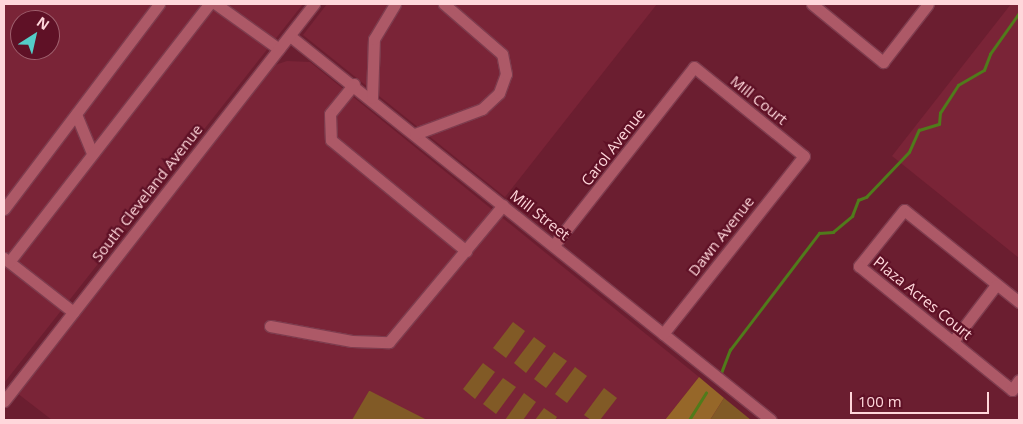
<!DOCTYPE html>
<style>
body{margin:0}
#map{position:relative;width:1023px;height:424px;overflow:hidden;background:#6b1e30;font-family:"Open Sans",sans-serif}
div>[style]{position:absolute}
.built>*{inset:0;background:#7a2437}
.green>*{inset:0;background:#815a26}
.forest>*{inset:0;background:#966729}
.stream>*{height:2.5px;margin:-1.25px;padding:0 1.25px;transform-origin:1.25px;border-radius:1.25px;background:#507b1b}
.roads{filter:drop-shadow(1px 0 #7e3c4e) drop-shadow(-1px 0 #7e3c4e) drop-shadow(0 1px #7e3c4e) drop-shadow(0 -1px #7e3c4e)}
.minor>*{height:11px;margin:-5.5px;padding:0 5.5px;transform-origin:5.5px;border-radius:5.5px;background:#ad5967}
span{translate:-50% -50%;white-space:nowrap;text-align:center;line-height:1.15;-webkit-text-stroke:4.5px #5f1126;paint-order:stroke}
.street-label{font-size:15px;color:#ffd7db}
.frame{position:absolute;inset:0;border:5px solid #ffd7db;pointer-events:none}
.north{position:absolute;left:10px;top:10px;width:50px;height:50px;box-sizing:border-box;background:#5f1126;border:1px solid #9f606e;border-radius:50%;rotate:35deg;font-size:14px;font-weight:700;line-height:20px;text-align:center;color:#ffd7db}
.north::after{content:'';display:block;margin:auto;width:18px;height:22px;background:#54cdc8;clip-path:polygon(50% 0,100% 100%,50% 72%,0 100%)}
.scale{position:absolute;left:850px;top:392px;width:139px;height:22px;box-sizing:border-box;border:2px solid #ffd7db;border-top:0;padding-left:6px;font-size:15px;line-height:18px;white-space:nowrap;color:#ffd7db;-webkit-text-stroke:4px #5f1126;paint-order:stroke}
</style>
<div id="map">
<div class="built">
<i style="clip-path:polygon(evenodd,4px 4px,303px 4px,4px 383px,4px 4px,20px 20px,50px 20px,50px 50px,20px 50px,20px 20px)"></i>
<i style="clip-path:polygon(327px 4px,657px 4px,505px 197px,303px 35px)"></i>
<i style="clip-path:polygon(1011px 4px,1019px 4px,1019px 258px,892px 156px)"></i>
<i style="clip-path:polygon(287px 61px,310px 62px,699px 377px,665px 420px,52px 420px,17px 393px,275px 65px)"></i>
</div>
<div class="green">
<i style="clip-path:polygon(513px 322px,525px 331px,506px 358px,493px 348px)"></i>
<i style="clip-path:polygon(534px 337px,546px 346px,526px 373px,514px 363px)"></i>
<i style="clip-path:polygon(554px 352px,567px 361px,546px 388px,534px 379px)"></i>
<i style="clip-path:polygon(483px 363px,495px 372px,475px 399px,463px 389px)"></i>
<i style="clip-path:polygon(575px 367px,587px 376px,567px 403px,555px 394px)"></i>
<i style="clip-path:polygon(503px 378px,516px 387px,496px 414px,483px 404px)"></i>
<i style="clip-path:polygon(604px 388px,617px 398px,600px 420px,591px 420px,584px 415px)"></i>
<i style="clip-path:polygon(369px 391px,370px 391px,427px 420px,352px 420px)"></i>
<i style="clip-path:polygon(524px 393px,536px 402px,523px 420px,505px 420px)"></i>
<i style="clip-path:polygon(724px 398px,751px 420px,710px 420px)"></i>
<i style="clip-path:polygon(544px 408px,557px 417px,555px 420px,535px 420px)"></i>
</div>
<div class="forest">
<i style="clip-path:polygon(699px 377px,724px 398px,710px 420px,665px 420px)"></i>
</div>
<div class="stream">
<i style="left:721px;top:373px;width:25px;rotate:-69deg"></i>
<i style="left:730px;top:350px;width:147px;rotate:-52.7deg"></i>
<i style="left:819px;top:233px;width:14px;rotate:-4deg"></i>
<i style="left:833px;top:232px;width:25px;rotate:-40deg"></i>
<i style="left:852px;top:216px;width:17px;rotate:-69deg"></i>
<i style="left:858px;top:200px;width:9px;rotate:-21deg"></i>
<i style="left:866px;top:197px;width:62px;rotate:-46.3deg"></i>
<i style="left:909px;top:152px;width:24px;rotate:-66deg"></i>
<i style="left:919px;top:130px;width:21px;rotate:-17deg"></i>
<i style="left:939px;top:124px;width:11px;rotate:-85deg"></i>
<i style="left:940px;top:113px;width:33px;rotate:-57deg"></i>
<i style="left:958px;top:85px;width:30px;rotate:-30deg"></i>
<i style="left:984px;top:70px;width:17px;rotate:-69deg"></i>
<i style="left:990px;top:54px;width:50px;rotate:-54.7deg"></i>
<i style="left:689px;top:420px;width:32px;rotate:-58deg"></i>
</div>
<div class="roads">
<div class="minor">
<i style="left:216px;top:4px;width:77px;rotate:35.5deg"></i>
<i style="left:812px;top:4px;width:92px;rotate:39.2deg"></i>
<i style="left:883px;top:62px;width:73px;rotate:-52.2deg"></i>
<i style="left:290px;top:36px;width:615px;rotate:38.6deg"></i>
<i style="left:354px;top:84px;width:38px;rotate:129deg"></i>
<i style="left:330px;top:114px;width:26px;rotate:88deg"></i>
<i style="left:331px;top:140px;width:175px;rotate:39.4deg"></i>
<i style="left:372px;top:98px;width:59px;rotate:-88.1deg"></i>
<i style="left:374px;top:39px;width:41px;rotate:-59deg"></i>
<i style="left:76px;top:114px;width:42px;rotate:67.7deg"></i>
<i style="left:415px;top:134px;width:72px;rotate:-20.5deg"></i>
<i style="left:482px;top:109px;width:23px;rotate:-43deg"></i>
<i style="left:499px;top:93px;width:20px;rotate:-70deg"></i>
<i style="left:506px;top:74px;width:20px;rotate:-101deg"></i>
<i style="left:502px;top:54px;width:77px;rotate:-139.2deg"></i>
<i style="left:4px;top:209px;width:257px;rotate:-52.9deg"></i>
<i style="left:554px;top:245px;width:226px;rotate:-51.8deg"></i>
<i style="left:694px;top:67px;width:141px;rotate:39deg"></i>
<i style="left:804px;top:156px;width:227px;rotate:128.4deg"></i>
<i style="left:4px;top:258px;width:88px;rotate:38deg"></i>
<i style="left:9px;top:262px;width:326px;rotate:-52.2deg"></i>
<i style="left:1019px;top:302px;width:147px;rotate:-141.3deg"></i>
<i style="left:904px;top:210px;width:72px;rotate:128.8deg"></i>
<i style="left:859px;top:266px;width:197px;rotate:39deg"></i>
<i style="left:1012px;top:390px;width:12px;rotate:-55deg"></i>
<i style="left:270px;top:326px;width:83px;rotate:10.4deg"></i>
<i style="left:352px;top:341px;width:37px;rotate:2deg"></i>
<i style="left:389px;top:342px;width:178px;rotate:-50.2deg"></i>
<i style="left:954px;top:340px;width:69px;rotate:-52.6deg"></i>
<i style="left:4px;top:401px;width:504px;rotate:-52.02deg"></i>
</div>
</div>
<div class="street-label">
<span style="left:759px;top:100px;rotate:39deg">Mill Court</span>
<span style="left:613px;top:147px;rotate:-52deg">Carol Avenue</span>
<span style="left:147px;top:193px;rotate:-52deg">South Cleveland Avenue</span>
<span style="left:540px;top:215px;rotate:38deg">Mill Street</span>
<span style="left:721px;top:236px;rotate:-52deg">Dawn Avenue</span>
<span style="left:923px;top:298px;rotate:39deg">Plaza Acres Court</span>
</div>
<div class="frame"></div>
<div class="north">N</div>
<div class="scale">100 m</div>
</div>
